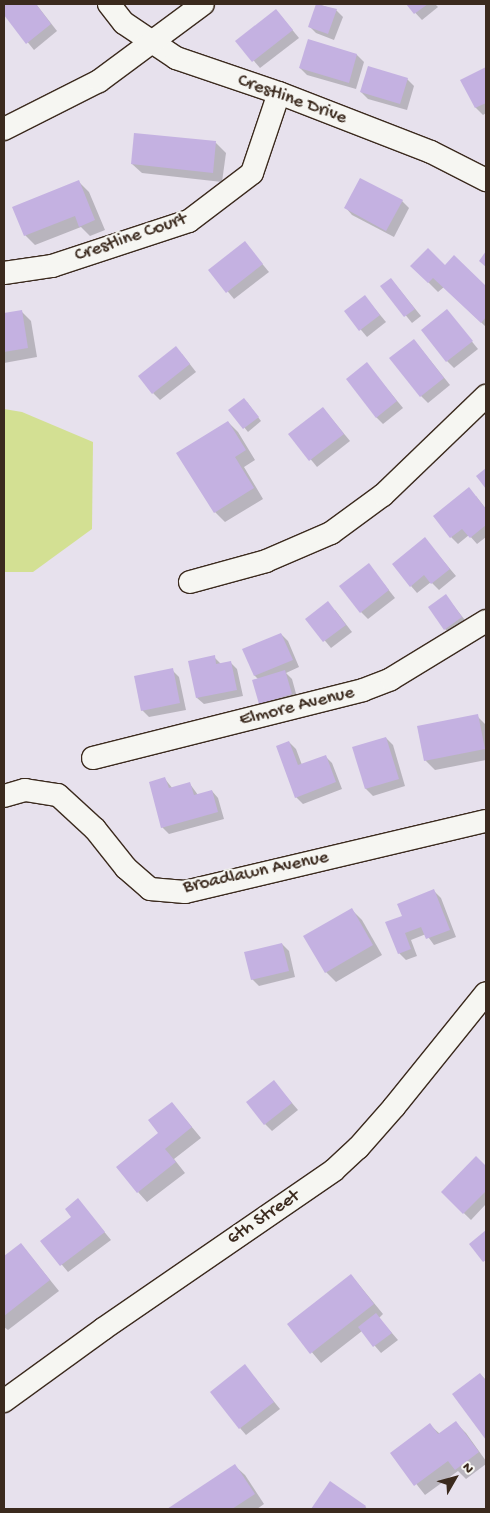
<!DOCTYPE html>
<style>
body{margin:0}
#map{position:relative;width:490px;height:1513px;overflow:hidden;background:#e7e1ed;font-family:"Gochi Hand",sans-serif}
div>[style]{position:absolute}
.green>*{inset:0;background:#d3e093}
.shadow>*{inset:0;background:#0003}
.building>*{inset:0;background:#c4b1e1}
.roads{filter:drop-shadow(1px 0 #3b2a1e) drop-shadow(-1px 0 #3b2a1e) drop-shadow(0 1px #3b2a1e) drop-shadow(0 -1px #3b2a1e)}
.street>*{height:22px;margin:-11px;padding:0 11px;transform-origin:11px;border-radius:11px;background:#f6f6f2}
span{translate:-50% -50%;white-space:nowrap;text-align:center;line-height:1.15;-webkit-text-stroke:4.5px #f6f6f2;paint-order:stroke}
.street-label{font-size:19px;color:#3b2a1e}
.frame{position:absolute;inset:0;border:5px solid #3b2a1e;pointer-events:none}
.north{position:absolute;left:430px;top:1453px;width:50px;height:50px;-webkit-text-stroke:4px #f6f6f2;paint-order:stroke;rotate:52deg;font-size:14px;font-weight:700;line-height:20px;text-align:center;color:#3b2a1e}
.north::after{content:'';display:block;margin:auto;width:18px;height:22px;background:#3b2a1e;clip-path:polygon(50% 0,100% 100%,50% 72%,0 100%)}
</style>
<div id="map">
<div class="green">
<i style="clip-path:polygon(4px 409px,22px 412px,93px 442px,92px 529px,33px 572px,4px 572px)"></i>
</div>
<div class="shadow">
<i style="clip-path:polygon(4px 4px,36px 4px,57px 31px,34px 50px,4px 13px)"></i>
<i style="clip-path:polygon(318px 4px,336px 10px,343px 17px,334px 40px,316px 33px,309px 26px)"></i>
<i style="clip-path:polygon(407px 4px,435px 4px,438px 7px,422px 20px)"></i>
<i style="clip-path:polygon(276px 10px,299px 38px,260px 68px,237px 41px)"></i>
<i style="clip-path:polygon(309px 40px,357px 55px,364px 62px,356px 89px,307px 75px,300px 68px)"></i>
<i style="clip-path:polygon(486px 68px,486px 113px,483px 115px,476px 108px,462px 81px)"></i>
<i style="clip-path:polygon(407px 79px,414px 86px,407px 110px,368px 99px,361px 92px)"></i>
<i style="clip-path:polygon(216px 143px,226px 153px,222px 182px,142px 173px,132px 164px)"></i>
<i style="clip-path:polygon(79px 182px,89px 192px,105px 230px,90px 236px,81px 227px,35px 245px,25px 235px)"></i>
<i style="clip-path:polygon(402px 201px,409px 208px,394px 237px,352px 215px,346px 208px)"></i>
<i style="clip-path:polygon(245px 243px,269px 272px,234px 299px,210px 270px)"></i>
<i style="clip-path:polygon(454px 257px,486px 288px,486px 327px,444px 287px,438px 292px,412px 266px,445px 266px)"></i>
<i style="clip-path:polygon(391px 279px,421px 316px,412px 323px,382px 286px)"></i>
<i style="clip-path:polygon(371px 304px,386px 322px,367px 337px,346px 312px)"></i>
<i style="clip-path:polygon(21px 311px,31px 321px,37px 357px,4px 363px,4px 314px)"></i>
<i style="clip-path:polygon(447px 311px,478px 349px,454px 368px,447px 361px)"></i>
<i style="clip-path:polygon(414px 340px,450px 385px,428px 403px,421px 396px)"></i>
<i style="clip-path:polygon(182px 354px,196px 372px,160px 400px,153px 393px)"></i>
<i style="clip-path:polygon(367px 364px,403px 408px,383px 424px,376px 417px)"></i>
<i style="clip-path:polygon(247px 402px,261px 421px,248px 432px,230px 410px)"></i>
<i style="clip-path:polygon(323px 408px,350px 441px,317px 467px,290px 434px)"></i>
<i style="clip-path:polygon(228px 422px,238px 432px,255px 460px,244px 467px,263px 499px,225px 522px,215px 512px)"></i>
<i style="clip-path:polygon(476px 496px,486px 509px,486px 537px,477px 544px,469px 535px,458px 544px,451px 537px)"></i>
<i style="clip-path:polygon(425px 539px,456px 576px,439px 590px,431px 582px,417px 593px,411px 586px)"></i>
<i style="clip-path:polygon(369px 565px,395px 598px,368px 619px,361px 612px)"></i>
<i style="clip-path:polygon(446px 596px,468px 624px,452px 636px,445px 629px)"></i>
<i style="clip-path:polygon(335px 610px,352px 632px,331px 648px,307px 619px)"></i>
<i style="clip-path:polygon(281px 634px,288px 641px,299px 667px,286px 673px,292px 679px,298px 701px,267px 711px,260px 704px,254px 681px,259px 680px,255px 676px,244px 649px)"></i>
<i style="clip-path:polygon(214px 657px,221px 664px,230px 662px,237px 669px,243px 696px,204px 704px,197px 698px)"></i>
<i style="clip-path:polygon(172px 670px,179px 677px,186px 710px,149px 717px,142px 710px)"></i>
<i style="clip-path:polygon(477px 716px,486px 725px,486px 760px,435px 770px,425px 760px)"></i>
<i style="clip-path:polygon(386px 738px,393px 745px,405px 786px,373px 796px,366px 789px,354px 748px)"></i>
<i style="clip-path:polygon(289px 742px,296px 749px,302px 765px,325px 756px,332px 763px,342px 789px,303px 804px,296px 797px)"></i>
<i style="clip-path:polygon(165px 779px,173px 789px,190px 784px,198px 795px,212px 791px,218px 798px,224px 819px,169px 834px,162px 827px)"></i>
<i style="clip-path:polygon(434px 891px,441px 898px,456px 937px,434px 945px,426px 934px,411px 940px,417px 956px,406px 960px,399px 953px,403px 917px)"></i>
<i style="clip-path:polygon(352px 910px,362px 920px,382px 955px,336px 982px,326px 972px)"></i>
<i style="clip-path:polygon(282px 944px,289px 951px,295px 977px,259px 986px,252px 979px)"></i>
<i style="clip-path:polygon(274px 1082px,298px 1110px,272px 1131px,265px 1124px)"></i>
<i style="clip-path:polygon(172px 1103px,201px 1138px,174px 1159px,185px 1173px,147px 1202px,138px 1192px)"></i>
<i style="clip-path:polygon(476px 1158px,486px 1168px,486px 1204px,471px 1220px,442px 1192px)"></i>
<i style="clip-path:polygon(78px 1200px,111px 1240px,68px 1272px,42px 1241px,73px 1217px)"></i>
<i style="clip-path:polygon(21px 1244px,59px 1291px,8px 1330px,4px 1327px,4px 1258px)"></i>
<i style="clip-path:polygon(351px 1275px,383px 1314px,379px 1318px,398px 1340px,381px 1353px,362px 1331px,321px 1363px,288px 1324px)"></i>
<i style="clip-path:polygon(245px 1366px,280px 1409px,246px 1435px,240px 1428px)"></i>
<i style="clip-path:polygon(480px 1374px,486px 1380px,486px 1438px,453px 1394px)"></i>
<i style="clip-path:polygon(456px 1423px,466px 1433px,486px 1461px,486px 1464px,466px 1479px,458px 1471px,425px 1495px,392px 1453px,430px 1425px,440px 1434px)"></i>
<i style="clip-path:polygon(235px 1466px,245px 1475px,264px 1504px,257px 1509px,170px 1509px)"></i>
<i style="clip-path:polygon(330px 1483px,365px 1507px,368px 1509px,312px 1509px)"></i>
</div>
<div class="building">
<i style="clip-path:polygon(4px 4px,36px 4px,51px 24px,26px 44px,4px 15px)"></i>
<i style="clip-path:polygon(316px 4px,337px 9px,328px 34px,308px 27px)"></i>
<i style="clip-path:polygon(406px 4px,428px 4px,414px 14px)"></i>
<i style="clip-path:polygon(276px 9px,293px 30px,252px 62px,235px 41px)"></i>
<i style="clip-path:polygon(308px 39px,357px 54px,349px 83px,299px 68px)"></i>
<i style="clip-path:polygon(368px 66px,408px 78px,400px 104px,360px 92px)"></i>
<i style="clip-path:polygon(486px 67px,486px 103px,475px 108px,460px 80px)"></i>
<i style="clip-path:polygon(134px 133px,216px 141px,213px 173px,131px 164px)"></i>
<i style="clip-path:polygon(360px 178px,403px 200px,386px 231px,344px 208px)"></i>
<i style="clip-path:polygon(79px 180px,95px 220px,79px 227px,75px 216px,24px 236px,12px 207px)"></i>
<i style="clip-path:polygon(245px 241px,263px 264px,226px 293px,208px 270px)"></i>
<i style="clip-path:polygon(428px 248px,445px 265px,454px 255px,486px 286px,486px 317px,481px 323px,433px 278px,428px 283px,410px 266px)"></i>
<i style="clip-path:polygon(486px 251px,486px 267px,479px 261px)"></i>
<i style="clip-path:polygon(391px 278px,415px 309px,404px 317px,380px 286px)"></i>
<i style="clip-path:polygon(365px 295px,380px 315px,359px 331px,344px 311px)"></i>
<i style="clip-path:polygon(447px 309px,473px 341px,446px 362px,421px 330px)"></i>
<i style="clip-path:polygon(22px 310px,28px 348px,4px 352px,4px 313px)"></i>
<i style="clip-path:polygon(414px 339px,444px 378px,420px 397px,389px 358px)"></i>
<i style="clip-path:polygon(176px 346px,190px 364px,152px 394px,138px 376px)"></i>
<i style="clip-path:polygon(367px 362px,397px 401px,376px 418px,346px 379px)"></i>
<i style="clip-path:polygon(244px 398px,259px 417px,243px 429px,228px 410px)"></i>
<i style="clip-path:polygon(323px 407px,344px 434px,309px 461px,288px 434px)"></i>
<i style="clip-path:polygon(228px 421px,246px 450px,235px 457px,254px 488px,214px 513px,176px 453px)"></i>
<i style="clip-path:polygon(486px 468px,486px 489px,476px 476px)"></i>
<i style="clip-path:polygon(469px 487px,486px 509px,486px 525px,470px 538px,462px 529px,450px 538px,433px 516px)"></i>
<i style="clip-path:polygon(425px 537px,450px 569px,431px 584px,424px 575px,410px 587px,392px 564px)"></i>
<i style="clip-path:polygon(369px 563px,389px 590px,360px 613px,339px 586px)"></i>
<i style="clip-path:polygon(446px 594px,462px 617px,444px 630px,428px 607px)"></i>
<i style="clip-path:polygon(328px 601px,346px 625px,323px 642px,305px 619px)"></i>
<i style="clip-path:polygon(281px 633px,293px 660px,254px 676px,242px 649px)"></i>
<i style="clip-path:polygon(215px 655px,216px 664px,231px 661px,237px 690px,196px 698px,188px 661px)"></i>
<i style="clip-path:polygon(173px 668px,180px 703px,141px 711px,134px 676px)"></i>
<i style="clip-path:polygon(285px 670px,292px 694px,259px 704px,252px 680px)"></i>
<i style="clip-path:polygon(478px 714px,485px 749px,424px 761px,417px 726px)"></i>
<i style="clip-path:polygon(386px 737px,399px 779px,365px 789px,352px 747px)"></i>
<i style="clip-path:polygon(289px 741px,298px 765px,326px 755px,336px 782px,295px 798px,276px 746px)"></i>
<i style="clip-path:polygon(165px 777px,169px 788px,190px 782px,194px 795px,212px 790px,218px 812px,161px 828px,149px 782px)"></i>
<i style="clip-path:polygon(434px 889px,450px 930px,426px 939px,421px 927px,405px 933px,411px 949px,398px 954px,385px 922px,402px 916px,397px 904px)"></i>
<i style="clip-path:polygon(352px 908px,373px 945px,325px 973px,303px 936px)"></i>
<i style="clip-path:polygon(282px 943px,289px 971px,251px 980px,244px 952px)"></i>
<i style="clip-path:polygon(274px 1080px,292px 1103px,264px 1125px,246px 1102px)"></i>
<i style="clip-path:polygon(172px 1102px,192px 1127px,165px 1149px,176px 1162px,137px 1193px,116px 1167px,158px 1133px,148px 1120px)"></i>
<i style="clip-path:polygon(476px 1156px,486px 1166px,486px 1191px,463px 1214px,441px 1192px)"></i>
<i style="clip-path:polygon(78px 1198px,105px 1232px,60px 1266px,40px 1241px,71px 1217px,65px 1209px)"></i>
<i style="clip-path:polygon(486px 1230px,486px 1260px,483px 1262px,469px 1244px)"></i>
<i style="clip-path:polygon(21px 1243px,50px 1280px,4px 1316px,4px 1256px)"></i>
<i style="clip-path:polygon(351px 1274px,374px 1304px,310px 1354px,287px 1324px)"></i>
<i style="clip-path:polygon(376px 1313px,392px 1333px,373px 1347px,358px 1327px)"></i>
<i style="clip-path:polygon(245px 1364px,274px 1402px,239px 1429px,210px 1392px)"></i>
<i style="clip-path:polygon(480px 1373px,486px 1381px,486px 1440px,452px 1394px)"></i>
<i style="clip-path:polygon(456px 1421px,479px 1452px,455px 1470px,448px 1461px,414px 1486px,390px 1453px,430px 1423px,438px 1434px)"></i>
<i style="clip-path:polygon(235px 1464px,255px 1494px,232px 1509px,167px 1509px)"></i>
<i style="clip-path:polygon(330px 1481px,366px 1506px,364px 1509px,311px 1509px)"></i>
</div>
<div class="roads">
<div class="street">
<i style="left:109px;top:4px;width:24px;rotate:52deg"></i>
<i style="left:124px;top:23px;width:63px;rotate:33.9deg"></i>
<i style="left:176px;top:58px;width:109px;rotate:18.8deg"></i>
<i style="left:279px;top:93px;width:163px;rotate:21.2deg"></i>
<i style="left:431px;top:152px;width:62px;rotate:27deg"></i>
<i style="left:4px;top:129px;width:106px;rotate:-26.8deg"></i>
<i style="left:99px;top:81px;width:129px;rotate:-36.5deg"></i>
<i style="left:4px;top:273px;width:49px;rotate:-8.3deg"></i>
<i style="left:52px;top:266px;width:144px;rotate:-18.2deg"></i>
<i style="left:189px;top:221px;width:79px;rotate:-37.3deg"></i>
<i style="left:252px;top:173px;width:84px;rotate:-71.4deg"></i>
<i style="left:190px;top:582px;width:79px;rotate:-15.4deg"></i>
<i style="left:266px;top:561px;width:71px;rotate:-23.3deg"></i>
<i style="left:331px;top:533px;width:64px;rotate:-36.2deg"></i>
<i style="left:383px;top:495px;width:143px;rotate:-43.9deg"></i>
<i style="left:93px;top:758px;width:278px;rotate:-14.1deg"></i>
<i style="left:363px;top:690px;width:30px;rotate:-21deg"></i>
<i style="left:391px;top:679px;width:111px;rotate:-31.4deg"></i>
<i style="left:4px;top:796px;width:22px;rotate:-16deg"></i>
<i style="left:25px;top:790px;width:33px;rotate:9deg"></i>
<i style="left:58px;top:795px;width:50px;rotate:42.6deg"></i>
<i style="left:95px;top:829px;width:50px;rotate:51.5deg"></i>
<i style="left:126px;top:868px;width:32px;rotate:41deg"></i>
<i style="left:150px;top:889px;width:35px;rotate:5deg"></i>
<i style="left:185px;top:892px;width:309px;rotate:-13.3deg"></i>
<i style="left:4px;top:1401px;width:122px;rotate:-36deg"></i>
<i style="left:103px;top:1329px;width:280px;rotate:-34.5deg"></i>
<i style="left:334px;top:1170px;width:33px;rotate:-43deg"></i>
<i style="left:358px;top:1148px;width:55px;rotate:-48.7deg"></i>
<i style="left:394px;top:1107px;width:146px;rotate:-51.1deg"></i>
</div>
</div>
<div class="street-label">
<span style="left:292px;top:100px;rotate:20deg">Crestline Drive</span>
<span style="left:131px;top:238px;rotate:-19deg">Crestline Court</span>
<span style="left:297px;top:707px;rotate:-14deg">Elmore Avenue</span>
<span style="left:256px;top:873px;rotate:-12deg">Broadlawn Avenue</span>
<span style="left:264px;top:1218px;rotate:-34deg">6th Street</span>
</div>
<div class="frame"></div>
<div class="north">N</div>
</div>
